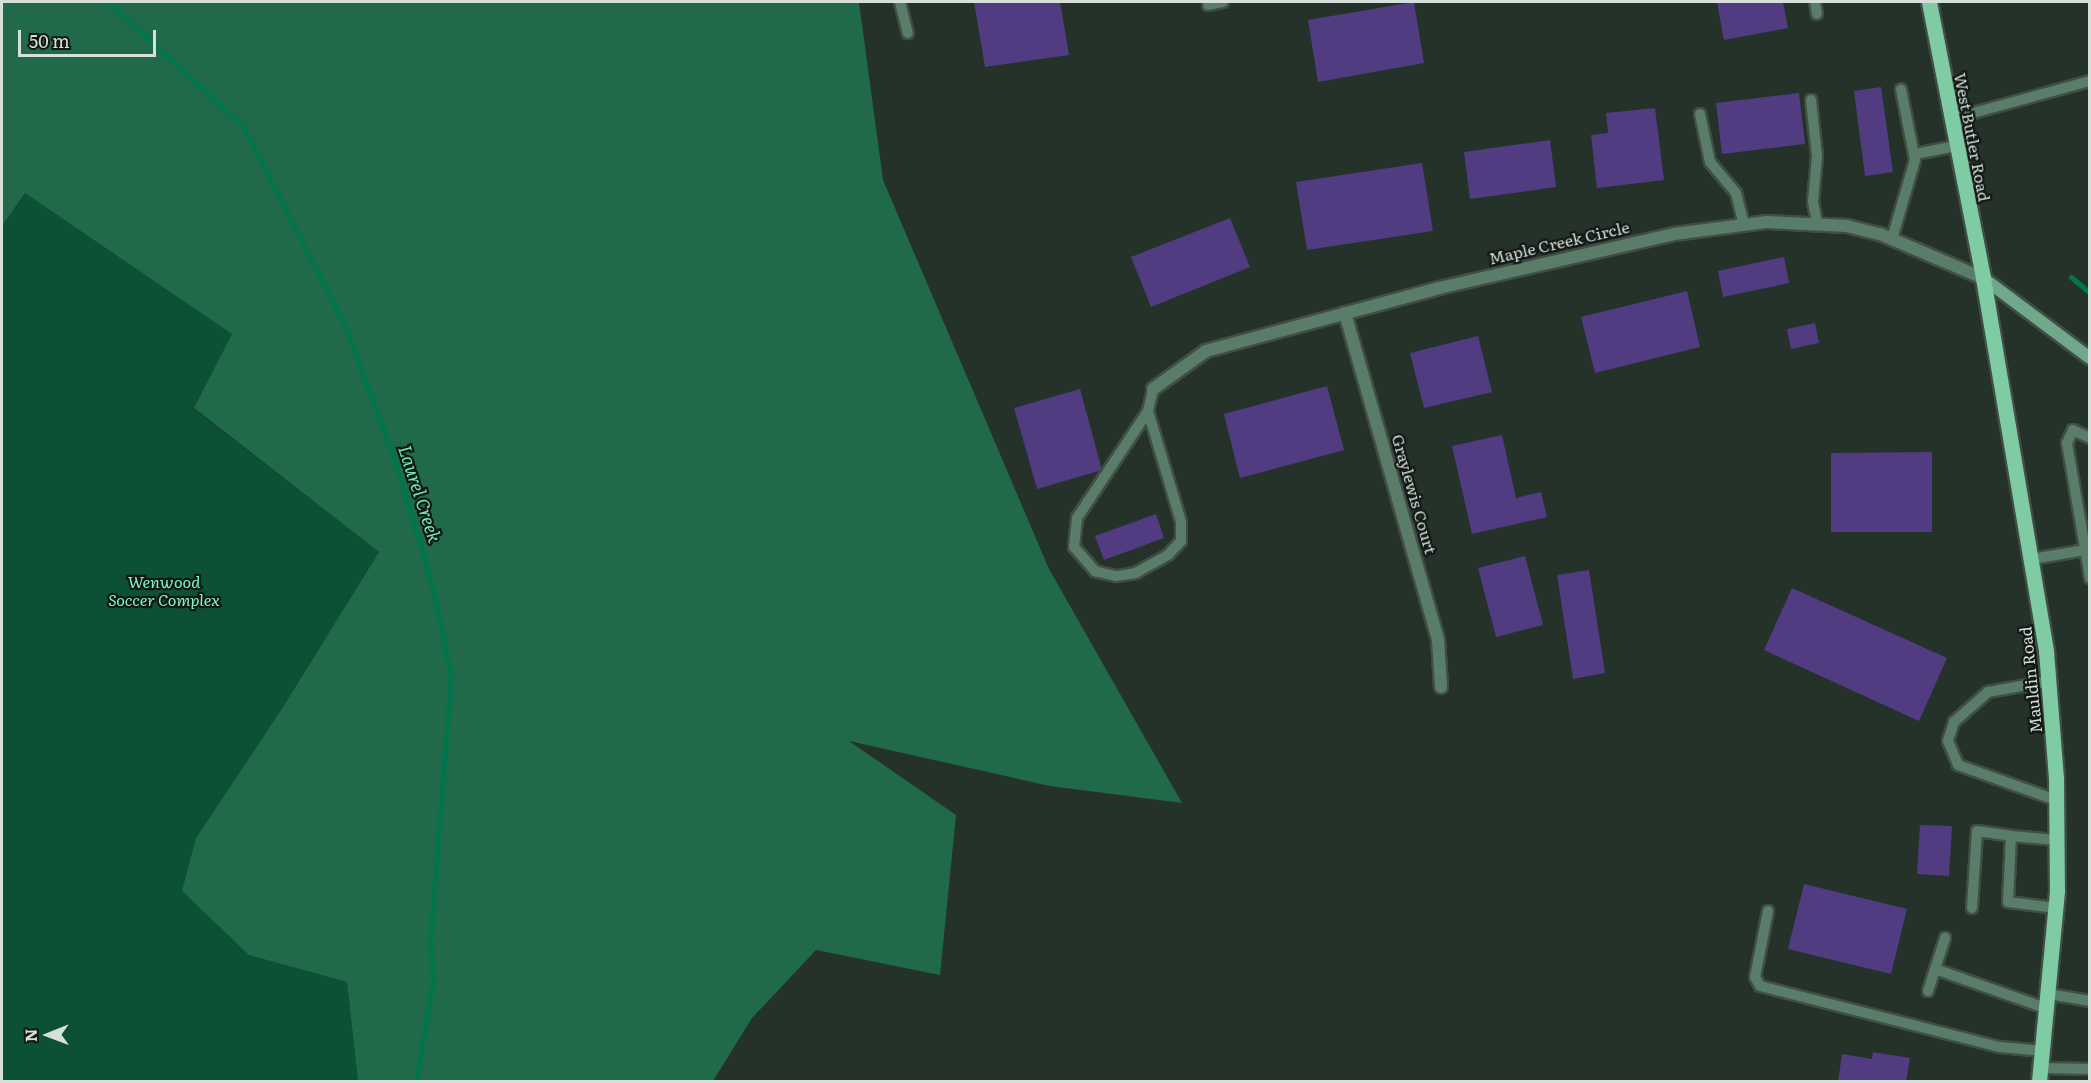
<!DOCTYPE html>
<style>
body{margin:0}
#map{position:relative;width:2091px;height:1083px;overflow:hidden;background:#24322a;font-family:Literata,serif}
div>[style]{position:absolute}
.green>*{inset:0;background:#0c5135}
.forest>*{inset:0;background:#206949}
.stream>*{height:5px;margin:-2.5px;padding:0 2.5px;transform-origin:2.5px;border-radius:2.5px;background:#01754c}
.building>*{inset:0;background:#513c81}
.roads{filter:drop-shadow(2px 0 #404e46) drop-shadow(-2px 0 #404e46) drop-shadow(0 2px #404e46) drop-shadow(0 -2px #404e46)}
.lane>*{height:10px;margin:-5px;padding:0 5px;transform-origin:5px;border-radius:5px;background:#597d69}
.street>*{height:12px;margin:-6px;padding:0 6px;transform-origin:6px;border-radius:6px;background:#597d69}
.secondary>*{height:12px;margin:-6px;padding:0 6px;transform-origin:6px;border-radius:6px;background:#6fa98a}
.primary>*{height:15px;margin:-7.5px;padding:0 7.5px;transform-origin:7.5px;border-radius:7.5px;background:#7fcba3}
span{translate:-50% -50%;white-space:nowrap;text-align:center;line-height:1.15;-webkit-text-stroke:4.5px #121815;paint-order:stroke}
.street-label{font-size:16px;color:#d6dfda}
.park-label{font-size:16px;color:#7dfabd;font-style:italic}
.water-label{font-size:18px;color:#71eeb2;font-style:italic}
.frame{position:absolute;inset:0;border:3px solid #d6dfda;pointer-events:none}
.north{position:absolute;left:18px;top:1005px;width:60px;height:60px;-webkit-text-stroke:4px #121815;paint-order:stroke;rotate:269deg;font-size:16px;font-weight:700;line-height:24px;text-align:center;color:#d6dfda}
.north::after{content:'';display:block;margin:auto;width:21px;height:27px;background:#d6dfda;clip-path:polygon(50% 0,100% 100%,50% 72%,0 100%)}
.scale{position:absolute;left:18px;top:30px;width:138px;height:27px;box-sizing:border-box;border:3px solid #d6dfda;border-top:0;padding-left:8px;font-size:18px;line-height:21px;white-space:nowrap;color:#d6dfda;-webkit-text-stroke:4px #121815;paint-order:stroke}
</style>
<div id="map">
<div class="green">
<i style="clip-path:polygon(25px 193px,233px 334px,194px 409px,379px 552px,283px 707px,196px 838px,249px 955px,347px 982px,358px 1081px,2px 1081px,2px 226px)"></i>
</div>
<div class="forest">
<i style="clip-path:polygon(2px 2px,859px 2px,883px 180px,1049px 569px,1182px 803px,1050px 786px,849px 741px,956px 815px,940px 975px,816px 950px,752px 1018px,713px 1081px,358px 1081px,347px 982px,249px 955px,182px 891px,196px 838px,283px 707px,379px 552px,194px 408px,232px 334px,25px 193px,2px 226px)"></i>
</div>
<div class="stream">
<i style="left:108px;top:2px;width:183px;rotate:42.6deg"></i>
<i style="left:243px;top:126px;width:225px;rotate:63deg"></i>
<i style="left:345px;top:326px;width:139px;rotate:69.7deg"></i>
<i style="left:393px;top:456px;width:127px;rotate:73deg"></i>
<i style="left:430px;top:577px;width:100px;rotate:77.9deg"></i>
<i style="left:451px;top:675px;width:266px;rotate:94.5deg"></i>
<i style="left:430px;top:940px;width:40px;rotate:85.7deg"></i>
<i style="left:433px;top:980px;width:103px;rotate:99.5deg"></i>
<i style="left:2071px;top:277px;width:25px;rotate:40deg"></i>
</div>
<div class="building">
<i style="clip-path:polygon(974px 2px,1060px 2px,1069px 55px,985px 67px)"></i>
<i style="clip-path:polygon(1414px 2px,1424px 63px,1318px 82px,1308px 20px)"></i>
<i style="clip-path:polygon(1717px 2px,1783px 2px,1788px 28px,1724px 40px)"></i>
<i style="clip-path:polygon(1881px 87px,1893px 172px,1865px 176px,1854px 91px)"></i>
<i style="clip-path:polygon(1799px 93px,1805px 144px,1722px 154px,1716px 103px)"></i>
<i style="clip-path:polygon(1655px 108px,1664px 180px,1597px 188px,1591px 135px,1608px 133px,1606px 113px)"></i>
<i style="clip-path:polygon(1550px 140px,1556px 187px,1470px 199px,1464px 152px)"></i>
<i style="clip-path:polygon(1422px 163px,1433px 231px,1307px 250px,1296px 182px)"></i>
<i style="clip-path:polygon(1230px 218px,1250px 267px,1151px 307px,1131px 257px)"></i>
<i style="clip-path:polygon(1784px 257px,1789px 283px,1723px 297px,1718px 271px)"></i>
<i style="clip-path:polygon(1687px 291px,1700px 347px,1595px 373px,1581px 317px)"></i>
<i style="clip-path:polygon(1815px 323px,1819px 343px,1791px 349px,1787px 329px)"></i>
<i style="clip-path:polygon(1478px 336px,1492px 392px,1424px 408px,1410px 353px)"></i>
<i style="clip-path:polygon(1327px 386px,1344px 450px,1240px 478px,1224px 414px)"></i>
<i style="clip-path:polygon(1080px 389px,1102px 470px,1037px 489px,1014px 408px)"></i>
<i style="clip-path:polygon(1502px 435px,1516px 498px,1541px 492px,1547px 517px,1472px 534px,1452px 446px)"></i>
<i style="clip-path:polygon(1932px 452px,1932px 532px,1831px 532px,1831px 453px)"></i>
<i style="clip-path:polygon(1156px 514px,1164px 538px,1104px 560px,1095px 536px)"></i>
<i style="clip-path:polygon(1525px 556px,1543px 625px,1496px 637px,1478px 568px)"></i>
<i style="clip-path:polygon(1589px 570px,1605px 673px,1573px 679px,1557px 575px)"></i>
<i style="clip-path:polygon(1792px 588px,1947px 658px,1919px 721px,1764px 650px)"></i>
<i style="clip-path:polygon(1920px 825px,1952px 826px,1949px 876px,1917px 874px)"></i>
<i style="clip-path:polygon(1804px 884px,1907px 909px,1891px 974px,1788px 949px)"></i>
<i style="clip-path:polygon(1873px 1052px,1910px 1058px,1906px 1082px,1838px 1082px,1842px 1054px,1872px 1059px)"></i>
</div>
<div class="roads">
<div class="lane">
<i style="left:900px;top:2px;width:32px;rotate:76deg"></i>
<i style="left:1815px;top:2px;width:12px;rotate:81deg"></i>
<i style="left:1208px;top:5px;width:15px;rotate:-11deg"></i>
<i style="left:1811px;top:100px;width:56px;rotate:83.9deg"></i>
<i style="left:1817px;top:156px;width:46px;rotate:95deg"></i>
<i style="left:1813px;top:202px;width:20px;rotate:79deg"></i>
<i style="left:1700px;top:114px;width:49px;rotate:78.2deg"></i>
<i style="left:1710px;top:162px;width:40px;rotate:50deg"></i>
<i style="left:1736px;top:193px;width:33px;rotate:76deg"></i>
<i style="left:1951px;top:119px;width:144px;rotate:-15.3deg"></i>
<i style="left:1915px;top:154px;width:42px;rotate:-11deg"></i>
<i style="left:1892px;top:239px;width:82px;rotate:-73.8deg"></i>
<i style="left:1915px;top:160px;width:72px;rotate:-101.2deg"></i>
<i style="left:1148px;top:411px;width:116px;rotate:73.4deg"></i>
<i style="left:1181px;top:522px;width:19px;rotate:90deg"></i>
<i style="left:1181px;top:541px;width:19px;rotate:133deg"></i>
<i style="left:1168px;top:555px;width:37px;rotate:151deg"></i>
<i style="left:1136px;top:573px;width:20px;rotate:171deg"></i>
<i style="left:1116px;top:576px;width:22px;rotate:-167deg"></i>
<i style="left:1095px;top:571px;width:32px;rotate:-131deg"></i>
<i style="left:1074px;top:547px;width:29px;rotate:-84deg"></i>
<i style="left:1077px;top:518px;width:128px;rotate:-56.4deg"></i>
<i style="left:1148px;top:411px;width:23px;rotate:-77deg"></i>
<i style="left:2090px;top:438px;width:19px;rotate:-155deg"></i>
<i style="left:2073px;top:430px;width:14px;rotate:115deg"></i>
<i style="left:2067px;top:443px;width:137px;rotate:80.3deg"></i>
<i style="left:2032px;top:559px;width:54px;rotate:-9.6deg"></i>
<i style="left:2049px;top:681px;width:62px;rotate:169.8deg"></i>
<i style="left:1988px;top:692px;width:45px;rotate:138.6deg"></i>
<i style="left:1954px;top:722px;width:20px;rotate:108deg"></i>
<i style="left:1948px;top:741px;width:26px;rotate:67deg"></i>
<i style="left:1958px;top:765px;width:104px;rotate:19.7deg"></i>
<i style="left:2011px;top:836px;width:46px;rotate:5deg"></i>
<i style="left:1972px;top:908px;width:77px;rotate:-86.3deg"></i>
<i style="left:1977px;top:831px;width:34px;rotate:8deg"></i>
<i style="left:2011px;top:836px;width:66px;rotate:92.6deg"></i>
<i style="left:2008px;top:902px;width:48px;rotate:7.1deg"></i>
<i style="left:1768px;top:911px;width:67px;rotate:101.1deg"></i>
<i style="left:1755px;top:977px;width:10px;rotate:61deg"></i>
<i style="left:1760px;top:986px;width:248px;rotate:14.3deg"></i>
<i style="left:2000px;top:1047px;width:43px;rotate:5.3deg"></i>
<i style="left:1935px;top:969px;width:120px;rotate:19.5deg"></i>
<i style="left:1928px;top:991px;width:56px;rotate:-72.2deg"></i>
<i style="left:2049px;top:994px;width:42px;rotate:9.7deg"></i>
<i style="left:2042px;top:1068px;width:48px;rotate:1.2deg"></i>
</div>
<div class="street">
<i style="left:1345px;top:313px;width:340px;rotate:74.1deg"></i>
<i style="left:1438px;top:640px;width:47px;rotate:86.3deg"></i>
<i style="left:1153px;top:389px;width:65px;rotate:-35.6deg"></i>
<i style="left:1206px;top:351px;width:241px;rotate:-15.1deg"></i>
<i style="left:1439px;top:288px;width:241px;rotate:-12.9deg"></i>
<i style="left:1674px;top:234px;width:94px;rotate:-7.4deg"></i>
<i style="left:1767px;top:222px;width:80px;rotate:2.9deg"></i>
<i style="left:1847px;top:226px;width:34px;rotate:14deg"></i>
<i style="left:1880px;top:234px;width:112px;rotate:23.1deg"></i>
</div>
<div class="secondary">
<i style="left:1983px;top:278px;width:134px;rotate:36.8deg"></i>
</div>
<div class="primary">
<i style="left:1929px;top:2px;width:281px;rotate:78.9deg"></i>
<i style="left:1983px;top:278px;width:378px;rotate:80.4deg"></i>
<i style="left:2046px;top:651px;width:128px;rotate:85.5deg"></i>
<i style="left:2056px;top:779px;width:112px;rotate:89.5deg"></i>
<i style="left:2057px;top:891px;width:192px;rotate:95.4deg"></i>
</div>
</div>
<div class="street-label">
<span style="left:1973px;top:137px;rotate:79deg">West Butler Road</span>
<span style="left:1559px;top:242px;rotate:-13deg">Maple Creek Circle</span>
<span style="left:1415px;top:494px;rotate:74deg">Graylewis Court</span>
<span style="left:2030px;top:680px;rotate:-96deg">Mauldin Road</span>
</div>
<div class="park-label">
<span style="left:164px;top:590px">Wenwood<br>Soccer Complex</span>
</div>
<div class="water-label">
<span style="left:420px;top:494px;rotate:72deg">Laurel Creek</span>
</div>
<div class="frame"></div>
<div class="north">N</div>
<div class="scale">50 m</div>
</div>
